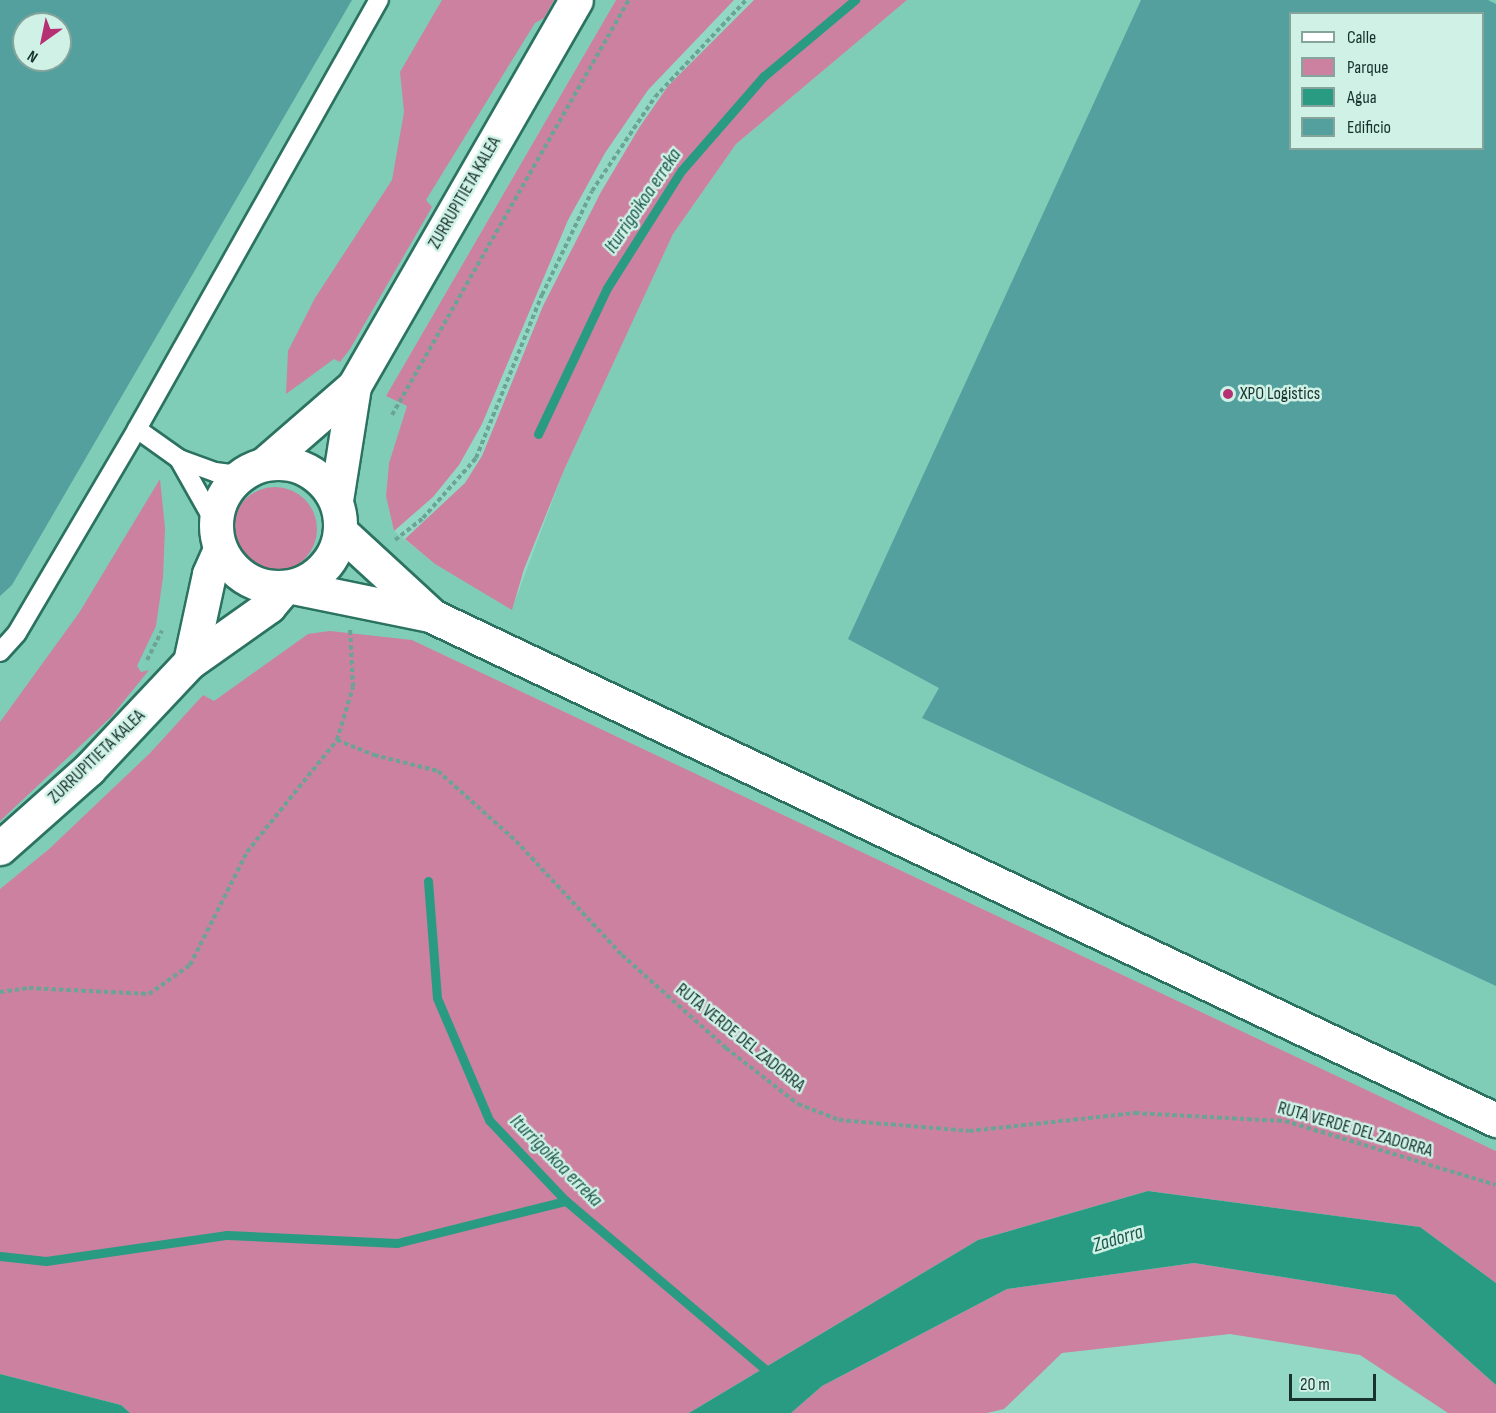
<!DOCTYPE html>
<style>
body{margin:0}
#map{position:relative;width:1496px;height:1413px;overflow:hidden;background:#92d8c4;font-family:"Sofia Sans Condensed",sans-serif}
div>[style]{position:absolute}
.built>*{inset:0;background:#7fcdb7}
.green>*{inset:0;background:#cb819f}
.round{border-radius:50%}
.water>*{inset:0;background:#299b82}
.stream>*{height:9px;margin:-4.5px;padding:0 4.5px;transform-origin:4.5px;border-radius:4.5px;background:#299b82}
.building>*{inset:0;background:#54a09f}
.path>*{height:4px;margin-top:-2px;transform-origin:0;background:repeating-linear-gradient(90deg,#6ba394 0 4.5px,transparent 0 7.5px)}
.roads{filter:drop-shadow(2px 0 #2c7261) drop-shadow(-2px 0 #2c7261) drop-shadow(0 2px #2c7261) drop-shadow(0 -2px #2c7261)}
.lane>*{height:18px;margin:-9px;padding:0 9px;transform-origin:9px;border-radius:9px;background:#fff}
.street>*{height:33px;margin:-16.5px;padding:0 16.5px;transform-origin:16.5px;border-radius:16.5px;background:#fff}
.secondary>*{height:33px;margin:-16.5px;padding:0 16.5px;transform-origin:16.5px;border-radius:16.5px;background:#fff}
.secondary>.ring{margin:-16.5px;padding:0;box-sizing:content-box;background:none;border:33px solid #fff;border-radius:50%}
.dots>*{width:16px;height:16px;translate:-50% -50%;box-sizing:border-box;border:3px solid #cff1e6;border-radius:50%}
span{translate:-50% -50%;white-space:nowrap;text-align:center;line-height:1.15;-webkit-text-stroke:5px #cff1e6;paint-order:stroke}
.street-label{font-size:18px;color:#17332c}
.poi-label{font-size:18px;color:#17332c}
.left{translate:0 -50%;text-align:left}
.water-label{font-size:20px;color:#1d584a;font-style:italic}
.legend{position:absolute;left:1289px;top:12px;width:195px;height:138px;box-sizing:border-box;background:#cff1e6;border:2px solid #85a59c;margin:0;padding:8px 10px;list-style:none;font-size:18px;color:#17332c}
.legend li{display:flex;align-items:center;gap:12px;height:30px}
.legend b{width:30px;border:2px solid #85a59c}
.north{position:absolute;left:12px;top:12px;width:60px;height:60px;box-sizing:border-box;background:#cff1e6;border:2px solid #85a59c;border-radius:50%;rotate:213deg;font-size:16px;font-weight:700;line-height:24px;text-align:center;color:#17332c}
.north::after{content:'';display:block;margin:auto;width:21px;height:27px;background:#b63074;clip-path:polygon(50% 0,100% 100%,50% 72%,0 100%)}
.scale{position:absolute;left:1289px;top:1374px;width:87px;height:27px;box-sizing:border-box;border:3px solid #17332c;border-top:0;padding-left:8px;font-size:18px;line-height:21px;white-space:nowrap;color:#17332c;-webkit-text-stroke:4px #cff1e6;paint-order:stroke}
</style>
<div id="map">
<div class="built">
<i style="clip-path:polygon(evenodd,0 0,616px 0,386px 396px,407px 406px,389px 463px,386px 496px,394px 531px,435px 564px,512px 609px,564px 470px,673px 234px,736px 144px,907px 0,1496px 0,1496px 1151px,412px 640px,308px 634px,213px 702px,203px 695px,150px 753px,49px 849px,0 889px,0 0,1290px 14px,1482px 14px,1482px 148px,1290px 148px,1290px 14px,0 0,24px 24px,60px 24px,60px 60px,24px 60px,24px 24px)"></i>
</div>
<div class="green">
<i style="clip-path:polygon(442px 0,554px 0,544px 18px,535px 23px,426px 200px,432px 207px,350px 349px,340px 362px,334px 359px,286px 394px,288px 351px,315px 298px,392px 180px,404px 112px,400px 72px)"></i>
<i style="clip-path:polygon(616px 0,734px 0,648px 90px,605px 153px,568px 220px,482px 424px,459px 465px,433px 497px,394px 531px,386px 496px,389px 463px,407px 406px,386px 396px)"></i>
<i style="clip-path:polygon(754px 0,907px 0,736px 144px,673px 234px,564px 470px,524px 569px,512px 610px,435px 564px,405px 539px,465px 483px,482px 456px,543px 306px,601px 192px,639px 128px,668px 86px)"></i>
<i style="clip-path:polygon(160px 479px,165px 528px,163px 577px,156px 626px,137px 666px,141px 672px,149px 670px,111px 717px,0 821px,0 722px,79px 613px)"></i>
<i class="round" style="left:233px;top:487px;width:84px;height:84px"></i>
<i style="clip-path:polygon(330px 631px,412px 640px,1496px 1151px,1496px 1283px,1420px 1227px,1148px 1191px,978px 1240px,689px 1413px,130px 1413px,121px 1405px,0 1374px,0 889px,49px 849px,150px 753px,203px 695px,214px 701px,308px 634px)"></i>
<i style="clip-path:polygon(1194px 1263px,1395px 1295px,1496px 1385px,1496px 1413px,1448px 1413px,1360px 1355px,1230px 1334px,1062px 1353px,1004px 1409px,987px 1413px,791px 1413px,822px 1386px,1007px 1289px)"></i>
</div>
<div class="water">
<i style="clip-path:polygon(1148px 1191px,1420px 1227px,1496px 1283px,1496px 1385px,1395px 1295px,1194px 1263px,1007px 1289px,822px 1386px,791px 1413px,689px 1413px,978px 1240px)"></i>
<i style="clip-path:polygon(0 1374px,121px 1405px,130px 1413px,0 1413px)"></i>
</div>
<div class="stream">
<i style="left:538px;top:434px;width:161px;rotate:-64.7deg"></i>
<i style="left:607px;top:288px;width:138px;rotate:-57.7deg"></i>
<i style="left:681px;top:171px;width:126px;rotate:-48.9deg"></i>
<i style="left:764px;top:76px;width:119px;rotate:-39.9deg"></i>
<i style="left:428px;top:881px;width:117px;rotate:85.6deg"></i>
<i style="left:437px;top:998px;width:133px;rotate:66.9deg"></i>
<i style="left:489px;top:1120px;width:112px;rotate:46.5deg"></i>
<i style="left:566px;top:1201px;width:268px;rotate:40.2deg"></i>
<i style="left:0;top:1256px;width:46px;rotate:6.2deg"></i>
<i style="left:46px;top:1261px;width:183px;rotate:-8.2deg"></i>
<i style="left:227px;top:1235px;width:170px;rotate:2.7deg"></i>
<i style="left:397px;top:1243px;width:174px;rotate:-14deg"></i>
</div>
<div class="building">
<i style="clip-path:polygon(evenodd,0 0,352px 0,12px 585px,0 596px,0 0,24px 24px,60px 24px,60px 60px,24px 60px,24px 24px)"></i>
<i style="clip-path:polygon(evenodd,1141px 0,1488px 0,1496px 4px,1496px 986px,922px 718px,939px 688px,848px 639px,1141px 0,1290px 14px,1482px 14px,1482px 148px,1290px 148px,1290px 14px)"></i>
</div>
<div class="path">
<i style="left:392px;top:415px;width:478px;rotate:-60.3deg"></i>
<i style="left:395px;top:540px;width:36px;rotate:-38deg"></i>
<i style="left:423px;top:518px;width:80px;rotate:-48.5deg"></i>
<i style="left:476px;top:458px;width:176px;rotate:-68deg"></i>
<i style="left:542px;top:295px;width:115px;rotate:-64.3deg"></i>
<i style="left:592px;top:191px;width:113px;rotate:-56.2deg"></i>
<i style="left:655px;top:97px;width:133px;rotate:-46.8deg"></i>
<i style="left:147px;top:660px;width:33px;rotate:-63deg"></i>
<i style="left:337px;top:740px;width:40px;rotate:22deg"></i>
<i style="left:374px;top:755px;width:66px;rotate:14deg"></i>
<i style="left:438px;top:771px;width:105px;rotate:41.9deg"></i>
<i style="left:516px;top:841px;width:156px;rotate:47.1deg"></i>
<i style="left:622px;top:955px;width:140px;rotate:41.8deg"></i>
<i style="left:726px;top:1048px;width:91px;rotate:37.9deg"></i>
<i style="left:798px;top:1104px;width:44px;rotate:21.3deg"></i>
<i style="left:839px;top:1120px;width:130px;rotate:4.8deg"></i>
<i style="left:969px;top:1131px;width:167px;rotate:-6.2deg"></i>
<i style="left:1135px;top:1113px;width:150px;rotate:3.1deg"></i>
<i style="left:1285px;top:1121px;width:220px;rotate:16.9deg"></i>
<i style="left:0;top:992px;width:29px;rotate:-8deg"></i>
<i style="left:29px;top:988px;width:120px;rotate:2.9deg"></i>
<i style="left:149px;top:994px;width:50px;rotate:-35.3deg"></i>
<i style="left:190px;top:965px;width:127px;rotate:-63.2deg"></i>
<i style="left:247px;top:852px;width:144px;rotate:-51.2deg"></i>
<i style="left:337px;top:740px;width:55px;rotate:-73.2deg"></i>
<i style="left:353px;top:687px;width:59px;rotate:-92.9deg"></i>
</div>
<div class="roads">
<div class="lane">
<i style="left:137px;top:429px;width:52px;rotate:35.5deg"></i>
<i style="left:179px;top:459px;width:38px;rotate:20deg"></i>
<i style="left:215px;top:472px;width:26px;rotate:7deg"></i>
<i style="left:179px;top:459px;width:73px;rotate:60.6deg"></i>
<i style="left:0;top:652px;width:25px;rotate:-48deg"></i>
<i style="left:17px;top:633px;width:237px;rotate:-59.5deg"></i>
<i style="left:137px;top:429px;width:493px;rotate:-60.6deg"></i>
</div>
<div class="street">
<i style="left:341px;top:532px;width:120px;rotate:42.6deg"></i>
<i style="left:293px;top:587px;width:140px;rotate:11.6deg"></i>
<i style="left:430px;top:615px;width:1180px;rotate:25.35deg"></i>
</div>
<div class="secondary">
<i class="ring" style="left:216px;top:463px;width:91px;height:91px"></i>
<i style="left:264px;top:464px;width:119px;rotate:-40.9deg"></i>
<i style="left:354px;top:386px;width:445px;rotate:-60.1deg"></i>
<i style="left:336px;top:500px;width:115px;rotate:-81deg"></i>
<i style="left:190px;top:662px;width:90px;rotate:-77.8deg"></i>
<i style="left:209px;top:574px;width:27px;rotate:-66deg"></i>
<i style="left:0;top:848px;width:119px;rotate:-41.6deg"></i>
<i style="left:89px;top:769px;width:147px;rotate:-46.7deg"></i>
<i style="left:190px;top:662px;width:97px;rotate:-35.3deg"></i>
<i style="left:269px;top:606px;width:23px;rotate:-50deg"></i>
</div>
</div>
<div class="dots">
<i style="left:1228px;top:394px;background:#b63074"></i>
</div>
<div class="street-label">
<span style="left:465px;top:193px;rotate:-60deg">ZURRUPITIETA KALEA</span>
<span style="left:97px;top:757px;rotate:-44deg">ZURRUPITIETA KALEA</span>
<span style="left:740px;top:1038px;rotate:39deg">RUTA VERDE DEL ZADORRA</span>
<span style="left:1355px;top:1130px;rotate:16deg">RUTA VERDE DEL ZADORRA</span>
</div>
<div class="poi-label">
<span class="left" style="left:1240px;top:394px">XPO Logistics</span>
</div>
<div class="water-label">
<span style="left:643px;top:201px;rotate:-56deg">Iturrigoikoa erreka</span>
<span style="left:556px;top:1161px;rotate:45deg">Iturrigoikoa erreka</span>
<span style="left:1118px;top:1239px;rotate:-17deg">Zadorra</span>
</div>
<ul class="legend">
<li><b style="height:8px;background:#fff"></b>Calle</li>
<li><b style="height:16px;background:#cb819f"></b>Parque</li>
<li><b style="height:16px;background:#299b82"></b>Agua</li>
<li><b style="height:16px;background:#54a09f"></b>Edificio</li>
</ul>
<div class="north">N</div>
<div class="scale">20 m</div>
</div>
